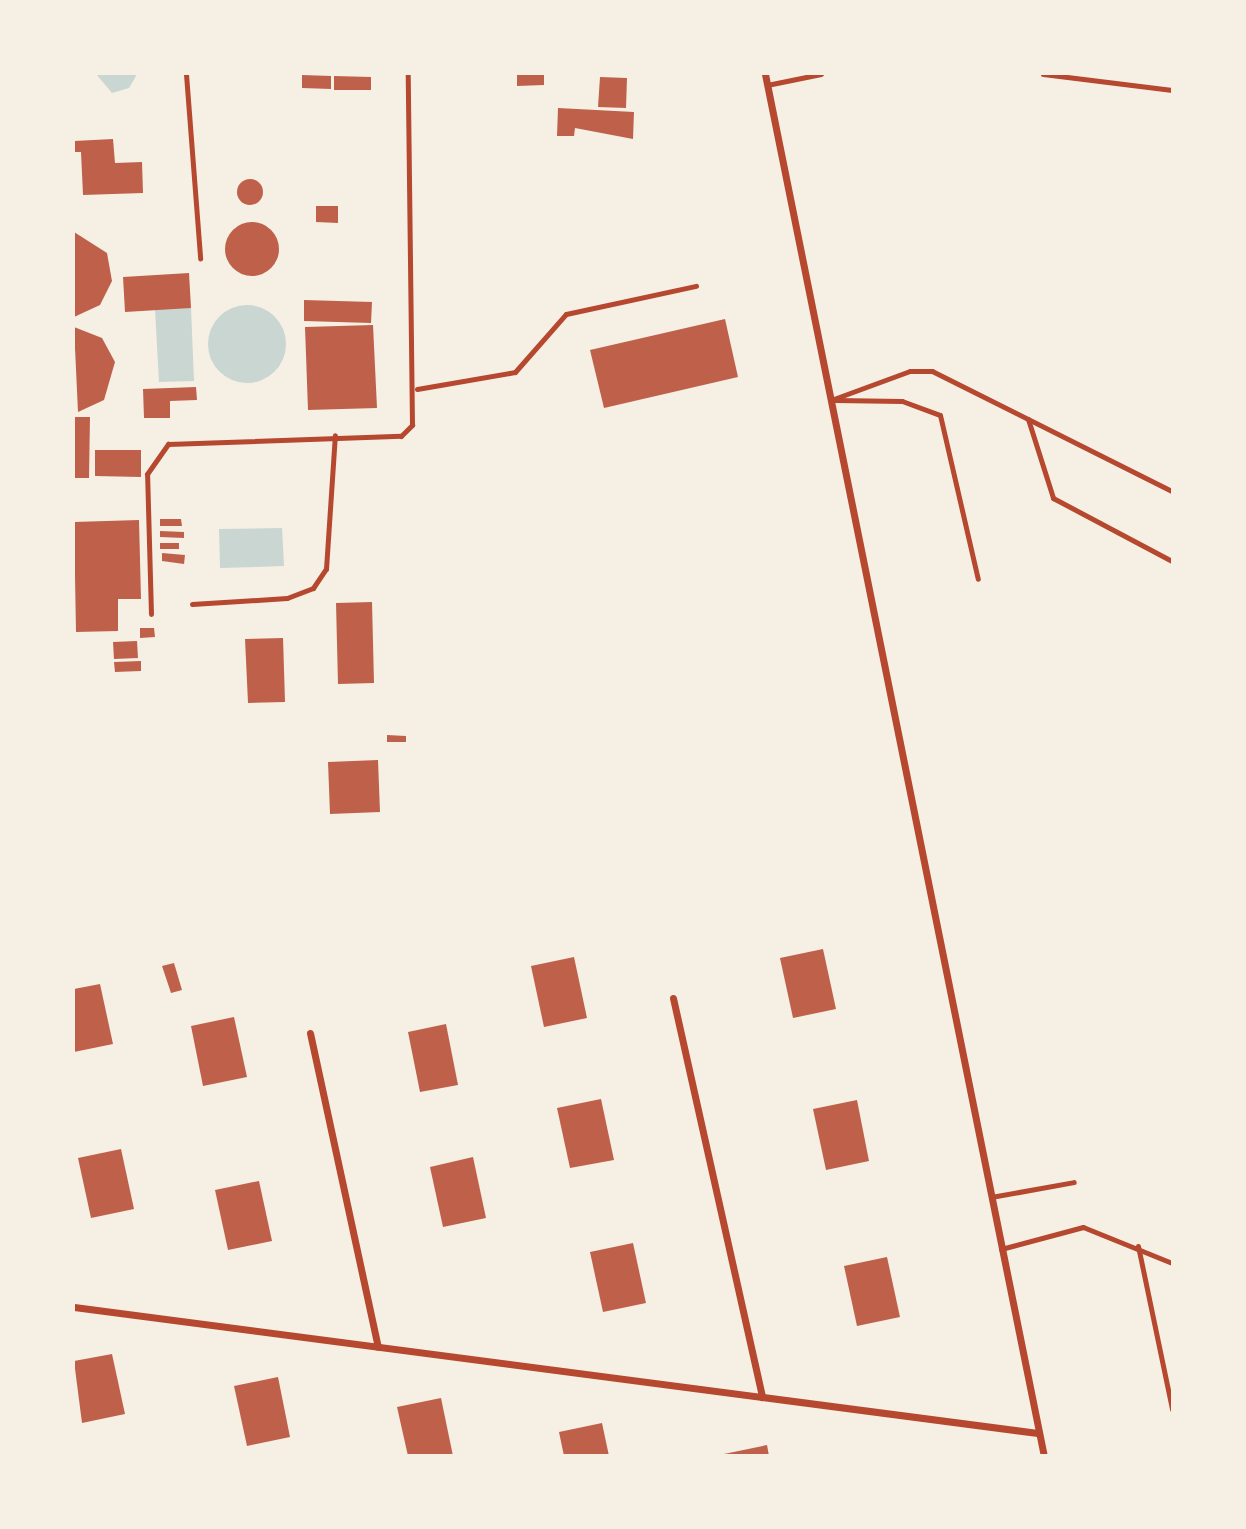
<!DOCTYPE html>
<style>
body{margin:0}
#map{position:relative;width:1246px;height:1529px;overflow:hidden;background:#f6efe4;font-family:Karla,sans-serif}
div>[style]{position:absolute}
.water>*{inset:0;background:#c9d6d2}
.round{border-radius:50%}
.building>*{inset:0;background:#bf614a}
.service>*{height:5px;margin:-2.5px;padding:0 2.5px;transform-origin:2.5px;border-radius:2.5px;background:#b5482f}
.minor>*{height:7px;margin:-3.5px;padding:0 3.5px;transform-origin:3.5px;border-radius:3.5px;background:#b5482f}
span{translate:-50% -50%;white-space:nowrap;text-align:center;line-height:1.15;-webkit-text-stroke:6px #f6efe4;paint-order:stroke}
.frame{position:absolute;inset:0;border:75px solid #f6efe4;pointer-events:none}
</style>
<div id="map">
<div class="water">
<i style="clip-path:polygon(96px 74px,136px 74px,136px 76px,129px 88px,112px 93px)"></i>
<i class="round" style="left:208px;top:305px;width:78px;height:78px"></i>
<i style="clip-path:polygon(191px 308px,194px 381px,159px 382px,155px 309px)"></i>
<i style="clip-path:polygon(282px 528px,284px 566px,220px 568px,219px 529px)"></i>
</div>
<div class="building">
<i style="clip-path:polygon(517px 74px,544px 74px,544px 85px,517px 86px)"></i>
<i style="clip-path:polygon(302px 75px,331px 76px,331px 89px,302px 88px)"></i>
<i style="clip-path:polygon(334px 76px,371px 77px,371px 90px,334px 90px)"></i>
<i style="clip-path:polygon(600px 77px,627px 78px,626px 108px,598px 107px)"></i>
<i style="clip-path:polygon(558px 108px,634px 112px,633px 139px,575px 128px,574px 136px,557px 136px)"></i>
<i style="clip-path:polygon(113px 139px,115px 163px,142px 162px,143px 193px,83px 195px,81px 152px,74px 152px,74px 141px)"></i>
<i class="round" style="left:237px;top:179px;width:26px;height:26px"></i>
<i style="clip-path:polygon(316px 206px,338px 206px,338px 223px,316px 222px)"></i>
<i class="round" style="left:225px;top:222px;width:54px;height:54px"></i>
<i style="clip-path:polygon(74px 232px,107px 253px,112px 281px,100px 305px,74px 317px)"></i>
<i style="clip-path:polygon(189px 273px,191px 308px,125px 312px,123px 277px)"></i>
<i style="clip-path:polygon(304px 300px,372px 302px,371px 323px,304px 321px)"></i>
<i style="clip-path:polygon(725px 319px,738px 377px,604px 408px,590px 350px)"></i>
<i style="clip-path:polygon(373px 325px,377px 408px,308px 410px,305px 327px)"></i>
<i style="clip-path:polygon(74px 327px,102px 338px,115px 362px,104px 400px,78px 412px)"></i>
<i style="clip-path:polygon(196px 387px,197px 400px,170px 401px,170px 418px,144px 418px,143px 389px)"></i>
<i style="clip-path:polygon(74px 417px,90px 417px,89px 478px,74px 478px)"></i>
<i style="clip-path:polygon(95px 450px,141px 450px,141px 477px,95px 476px)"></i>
<i style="clip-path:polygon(160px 519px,181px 519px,182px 526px,160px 526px)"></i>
<i style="clip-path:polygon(139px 520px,141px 599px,118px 599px,118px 631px,76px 632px,74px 522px)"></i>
<i style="clip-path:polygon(160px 531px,184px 532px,184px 538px,160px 537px)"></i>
<i style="clip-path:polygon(160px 543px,179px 543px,179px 549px,160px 549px)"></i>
<i style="clip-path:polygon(162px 553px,185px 555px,184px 564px,162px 561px)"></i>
<i style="clip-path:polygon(372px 602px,374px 683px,338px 684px,336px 603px)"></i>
<i style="clip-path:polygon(140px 628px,154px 628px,155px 637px,140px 638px)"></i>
<i style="clip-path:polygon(283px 638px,285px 702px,248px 703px,245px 639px)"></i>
<i style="clip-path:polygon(137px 641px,138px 658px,114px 659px,113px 642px)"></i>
<i style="clip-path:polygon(141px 661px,141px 671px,115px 672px,114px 662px)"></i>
<i style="clip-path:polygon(387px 735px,406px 736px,406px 742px,387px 742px)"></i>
<i style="clip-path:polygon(378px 760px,380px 812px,330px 814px,328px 762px)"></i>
<i style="clip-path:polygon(823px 949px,836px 1009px,793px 1018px,780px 958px)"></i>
<i style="clip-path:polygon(574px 957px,587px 1018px,544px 1027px,531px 966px)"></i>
<i style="clip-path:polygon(174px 963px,182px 990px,171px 993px,162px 966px)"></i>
<i style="clip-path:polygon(100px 984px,113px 1044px,74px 1052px,74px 989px)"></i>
<i style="clip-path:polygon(234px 1017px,247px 1077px,203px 1086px,191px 1026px)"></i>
<i style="clip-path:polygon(446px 1024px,458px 1085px,420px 1092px,408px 1032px)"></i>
<i style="clip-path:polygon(601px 1099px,614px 1160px,570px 1168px,557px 1108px)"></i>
<i style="clip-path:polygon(857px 1100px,869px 1161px,826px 1170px,813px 1109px)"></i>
<i style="clip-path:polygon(121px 1149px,134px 1209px,91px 1218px,78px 1158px)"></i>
<i style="clip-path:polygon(473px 1157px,486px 1218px,443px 1227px,430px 1167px)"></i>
<i style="clip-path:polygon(259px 1181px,272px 1241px,228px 1250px,215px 1190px)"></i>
<i style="clip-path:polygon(633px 1243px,646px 1303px,603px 1312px,590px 1252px)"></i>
<i style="clip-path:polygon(887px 1257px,900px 1317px,857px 1326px,844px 1266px)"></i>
<i style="clip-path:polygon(112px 1354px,125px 1414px,82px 1423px,74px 1361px)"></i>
<i style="clip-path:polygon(278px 1377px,290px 1437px,247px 1446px,234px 1386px)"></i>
<i style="clip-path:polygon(441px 1398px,453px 1456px,408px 1456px,397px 1407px)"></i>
<i style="clip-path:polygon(602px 1423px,609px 1456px,564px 1456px,559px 1432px)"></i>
<i style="clip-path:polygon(767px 1445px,769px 1456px,724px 1456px,724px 1454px)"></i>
</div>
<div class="service">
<i style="left:186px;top:74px;width:185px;rotate:85.6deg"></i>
<i style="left:1043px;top:74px;width:130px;rotate:7.1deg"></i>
<i style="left:767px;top:85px;width:55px;rotate:-11.5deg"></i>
<i style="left:417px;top:389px;width:99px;rotate:-9.8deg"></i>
<i style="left:515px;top:372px;width:77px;rotate:-48.7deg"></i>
<i style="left:566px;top:314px;width:133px;rotate:-12.2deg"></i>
<i style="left:831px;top:400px;width:84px;rotate:-20.2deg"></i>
<i style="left:910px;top:371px;width:22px"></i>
<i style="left:932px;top:371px;width:268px;rotate:26.6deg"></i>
<i style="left:835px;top:400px;width:67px;rotate:0.9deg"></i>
<i style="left:902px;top:401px;width:40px;rotate:20.2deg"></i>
<i style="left:940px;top:415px;width:168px;rotate:77deg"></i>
<i style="left:1028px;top:419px;width:83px;rotate:72.4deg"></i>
<i style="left:1053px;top:498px;width:135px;rotate:27.9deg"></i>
<i style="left:192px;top:604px;width:95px;rotate:-3.6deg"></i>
<i style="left:287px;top:598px;width:28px;rotate:-21deg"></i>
<i style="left:313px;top:588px;width:23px;rotate:-56deg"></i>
<i style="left:326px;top:569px;width:134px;rotate:-86.2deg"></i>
<i style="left:151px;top:614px;width:140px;rotate:-91.6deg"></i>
<i style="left:147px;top:474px;width:37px;rotate:-55deg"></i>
<i style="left:168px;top:444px;width:233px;rotate:-2deg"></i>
<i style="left:401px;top:436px;width:16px;rotate:-45deg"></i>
<i style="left:412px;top:425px;width:351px;rotate:-90.7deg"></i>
<i style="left:991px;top:1197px;width:84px;rotate:-10.2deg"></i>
<i style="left:1138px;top:1246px;width:167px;rotate:78.2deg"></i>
<i style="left:1001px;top:1249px;width:85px;rotate:-15deg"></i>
<i style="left:1083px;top:1227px;width:96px;rotate:22deg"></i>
</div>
<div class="minor">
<i style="left:765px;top:74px;width:1410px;rotate:78.59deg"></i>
<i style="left:673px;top:998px;width:409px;rotate:77.4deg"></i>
<i style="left:310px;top:1033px;width:321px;rotate:77.8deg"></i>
<i style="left:74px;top:1307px;width:972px;rotate:7.45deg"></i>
</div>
<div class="frame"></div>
</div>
